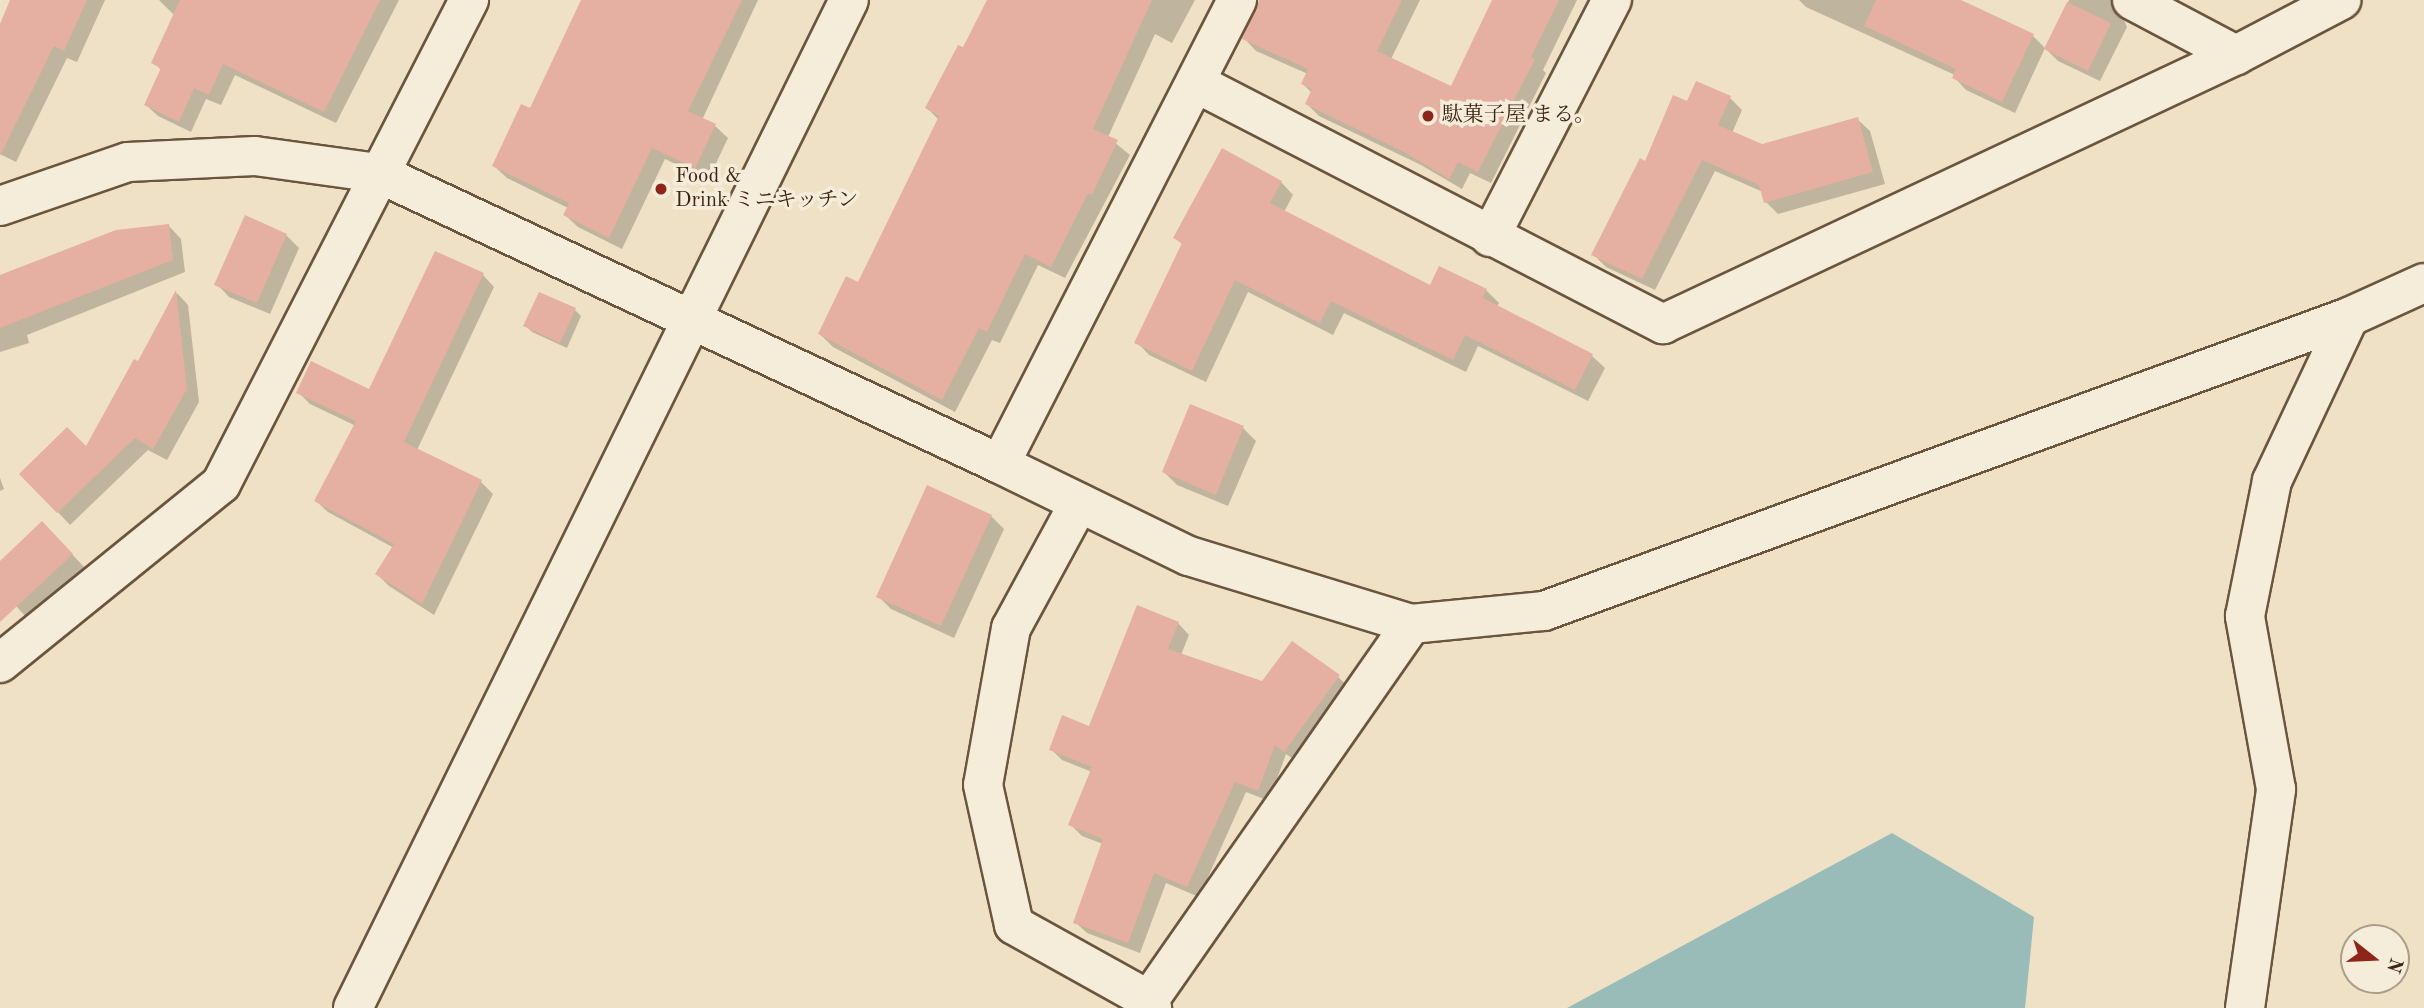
<!DOCTYPE html>
<meta charset="utf-8">
<style>
body{margin:0}
#map{position:relative;width:2424px;height:1008px;overflow:hidden;background:#efe1c6;font-family:"Old Standard TT","Noto Serif JP",serif}
div>[style]{position:absolute}
.water>*{inset:0;background:#9abcb9}
.shadow>*{inset:0;background:#0003}
.building>*{inset:0;background:#e5afa1}
.roads{filter:drop-shadow(2px 0 #6a553e) drop-shadow(-2px 0 #6a553e) drop-shadow(0 2px #6a553e) drop-shadow(0 -2px #6a553e)}
.minor>*{height:38px;margin:-19px;padding:0 19px;transform-origin:19px;border-radius:19px;background:#f5ecda}
.dots>*{width:19px;height:19px;translate:-50% -50%;box-sizing:border-box;border:4px solid #f5ecda;border-radius:50%}
span{translate:-50% -50%;white-space:nowrap;text-align:center;line-height:1.15;-webkit-text-stroke:7px #f5ecda;paint-order:stroke}
.poi-label{font-size:21px;color:#3d2611}
.left{translate:0 -50%;text-align:left}
.north{position:absolute;left:2340px;top:924px;width:70px;height:70px;box-sizing:border-box;background:#f5ecda;border:2px solid #ab9d8a;border-radius:50%;rotate:108deg;font-size:19px;font-weight:700;line-height:28px;text-align:center;color:#3d2611}
.north::after{content:'';display:block;margin:auto;width:24px;height:32px;background:#8f2418;clip-path:polygon(50% 0,100% 100%,50% 72%,0 100%)}
</style>
<div id="map">
<div class="water">
<i style="clip-path:polygon(1892px 833px,2034px 917px,2025px 1008px,1567px 1008px)"></i>
</div>
<div class="shadow">
<i style="clip-path:polygon(12px 0,105px 0,77px 62px,67px 58px,16px 162px,0 154px,0 28px)"></i>
<i style="clip-path:polygon(159px 0,399px 0,336px 123px,235px 75px,221px 105px,206px 99px,191px 132px,158px 116px,146px 105px,162px 71px,154px 62px,175px 16px)"></i>
<i style="clip-path:polygon(583px 0,758px 0,702px 120px,715px 126px,728px 138px,708px 180px,665px 159px,622px 249px,578px 227px,565px 215px,568px 208px,507px 178px,494px 166px,531px 111px)"></i>
<i style="clip-path:polygon(989px 0,1195px 0,1172px 43px,1155px 34px,1108px 137px,1130px 155px,1065px 278px,1038px 265px,1000px 343px,992px 340px,955px 412px,833px 347px,820px 334px,859px 285px,939px 120px,927px 108px,963px 50px)"></i>
<i style="clip-path:polygon(1261px 0,1420px 0,1391px 59px,1452px 88px,1496px 0,1577px 0,1543px 70px,1546px 73px,1491px 183px,1470px 173px,1462px 189px,1421px 165px,1319px 116px,1307px 104px,1312px 93px,1303px 84px,1308px 74px,1256px 51px,1244px 38px)"></i>
<i style="clip-path:polygon(1799px 0,1959px 0,2033px 36px,2045px 48px,2015px 113px,1966px 90px,1954px 77px,1955px 75px,1806px 7px)"></i>
<i style="clip-path:polygon(2069px 0,2126px 0,2122px 15px,2127px 27px,2100px 81px,2058px 61px,2046px 49px)"></i>
<i style="clip-path:polygon(1730px 98px,1742px 110px,1732px 133px,1762px 146px,1857px 119px,1870px 131px,1885px 184px,1778px 214px,1766px 202px,1763px 192px,1715px 171px,1655px 290px,1606px 267px,1593px 254px,1646px 163px,1688px 103px)"></i>
<i style="clip-path:polygon(1281px 182px,1293px 195px,1284px 212px,1431px 287px,1486px 290px,1499px 303px,1497px 307px,1592px 356px,1605px 368px,1588px 401px,1478px 346px,1466px 372px,1344px 313px,1333px 335px,1248px 292px,1206px 382px,1149px 355px,1137px 342px,1183px 245px,1175px 238px)"></i>
<i style="clip-path:polygon(169px 226px,181px 239px,185px 272px,27px 335px,29px 343px,0 352px,0 278px)"></i>
<i style="clip-path:polygon(286px 235px,299px 248px,270px 314px,229px 297px,217px 284px)"></i>
<i style="clip-path:polygon(483px 275px,494px 287px,417px 450px,481px 482px,493px 494px,434px 615px,389px 586px,377px 574px,394px 548px,328px 512px,316px 501px,356px 426px,310px 404px,298px 392px,370px 391px)"></i>
<i style="clip-path:polygon(177px 293px,188px 305px,199px 402px,167px 460px,148px 450px,70px 525px,22px 474px,86px 448px,139px 363px)"></i>
<i style="clip-path:polygon(539px 294px,575px 310px,581px 316px,567px 348px,532px 332px,526px 326px)"></i>
<i style="clip-path:polygon(1243px 428px,1256px 441px,1228px 506px,1177px 485px,1164px 472px)"></i>
<i style="clip-path:polygon(0 478px,4px 489px,0 491px)"></i>
<i style="clip-path:polygon(991px 516px,1004px 529px,954px 638px,891px 609px,878px 596px)"></i>
<i style="clip-path:polygon(55px 536px,85px 568px,29px 620px,0 589px,0 564px)"></i>
<i style="clip-path:polygon(1178px 623px,1189px 635px,1181px 655px,1263px 683px,1338px 677px,1350px 688px,1296px 761px,1286px 754px,1269px 801px,1246px 792px,1199px 897px,1166px 883px,1140px 953px,1087px 933px,1075px 922px,1103px 844px,1082px 836px,1070px 824px,1092px 772px,1062px 760px,1051px 749px,1090px 728px)"></i>
</div>
<div class="building">
<i style="clip-path:polygon(10px 0,87px 0,64px 51px,54px 46px,0 156px,0 24px)"></i>
<i style="clip-path:polygon(180px 0,380px 0,324px 112px,223px 64px,209px 95px,194px 88px,179px 122px,144px 105px,161px 68px,151px 63px)"></i>
<i style="clip-path:polygon(581px 0,742px 0,688px 111px,716px 124px,695px 168px,652px 148px,609px 238px,563px 215px,569px 203px,492px 166px,521px 104px,530px 108px)"></i>
<i style="clip-path:polygon(987px 0,1152px 0,1093px 129px,1118px 140px,1092px 195px,1088px 193px,1051px 267px,1025px 254px,987px 332px,979px 328px,942px 400px,818px 334px,846px 276px,858px 282px,939px 116px,925px 108px,958px 45px,963px 47px)"></i>
<i style="clip-path:polygon(1259px 0,1402px 0,1377px 51px,1451px 86px,1492px 0,1559px 0,1531px 57px,1535px 59px,1478px 172px,1458px 162px,1449px 179px,1406px 153px,1305px 104px,1312px 89px,1301px 84px,1308px 69px,1242px 39px)"></i>
<i style="clip-path:polygon(1876px 0,1961px 0,2034px 34px,2002px 102px,1952px 78px,1956px 69px,1864px 26px)"></i>
<i style="clip-path:polygon(2067px 2px,2111px 23px,2088px 71px,2044px 49px)"></i>
<i style="clip-path:polygon(1696px 81px,1731px 96px,1718px 125px,1762px 144px,1858px 117px,1873px 172px,1764px 203px,1759px 185px,1702px 160px,1642px 279px,1591px 255px,1640px 158px,1645px 161px,1673px 95px,1687px 101px)"></i>
<i style="clip-path:polygon(1222px 148px,1282px 181px,1270px 203px,1430px 285px,1439px 266px,1487px 289px,1483px 298px,1593px 354px,1575px 390px,1465px 335px,1453px 360px,1331px 301px,1320px 323px,1235px 280px,1192px 371px,1134px 343px,1182px 243px,1173px 238px)"></i>
<i style="clip-path:polygon(245px 215px,287px 234px,257px 303px,214px 285px)"></i>
<i style="clip-path:polygon(169px 224px,173px 260px,0 328px,0 275px,116px 230px)"></i>
<i style="clip-path:polygon(435px 251px,484px 273px,404px 442px,482px 480px,422px 604px,375px 574px,394px 544px,314px 501px,356px 421px,296px 393px,311px 361px,369px 389px)"></i>
<i style="clip-path:polygon(176px 290px,187px 389px,153px 449px,135px 438px,57px 513px,19px 474px,67px 427px,86px 446px,134px 359px,138px 361px)"></i>
<i style="clip-path:polygon(539px 292px,576px 308px,560px 343px,523px 326px)"></i>
<i style="clip-path:polygon(1190px 404px,1244px 426px,1216px 495px,1162px 472px)"></i>
<i style="clip-path:polygon(927px 485px,992px 515px,941px 626px,876px 597px)"></i>
<i style="clip-path:polygon(42px 521px,73px 554px,0 622px,0 561px)"></i>
<i style="clip-path:polygon(1137px 605px,1179px 622px,1168px 649px,1262px 681px,1292px 641px,1340px 675px,1284px 752px,1275px 745px,1258px 791px,1235px 782px,1187px 887px,1154px 873px,1128px 943px,1073px 923px,1103px 839px,1068px 825px,1092px 767px,1049px 750px,1062px 715px,1089px 726px)"></i>
</div>
<div class="roads">
<div class="minor">
<i style="left:2132px;top:0;width:118px;rotate:27.9deg"></i>
<i style="left:1196px;top:83px;width:526px;rotate:27.3deg"></i>
<i style="left:1663px;top:324px;width:633px;rotate:-25.15deg"></i>
<i style="left:2236px;top:55px;width:119px;rotate:-27.6deg"></i>
<i style="left:0;top:206px;width:135px;rotate:-19deg"></i>
<i style="left:128px;top:162px;width:127px;rotate:-2.7deg"></i>
<i style="left:255px;top:156px;width:124px;rotate:7.9deg"></i>
<i style="left:378px;top:173px;width:687px;rotate:25.07deg"></i>
<i style="left:1000px;top:464px;width:210px;rotate:26deg"></i>
<i style="left:1189px;top:556px;width:232px;rotate:17deg"></i>
<i style="left:1411px;top:624px;width:134px;rotate:-5.6deg"></i>
<i style="left:1544px;top:611px;width:857px;rotate:-20.06deg"></i>
<i style="left:2349px;top:317px;width:82px;rotate:-24.4deg"></i>
<i style="left:1490px;top:237px;width:267px;rotate:-62.8deg"></i>
<i style="left:1000px;top:464px;width:521px;rotate:-62.94deg"></i>
<i style="left:1079px;top:503px;width:142px;rotate:118.5deg"></i>
<i style="left:1011px;top:628px;width:159px;rotate:100.1deg"></i>
<i style="left:983px;top:785px;width:143px;rotate:77.5deg"></i>
<i style="left:1014px;top:925px;width:154px;rotate:29.1deg"></i>
<i style="left:1149px;top:1000px;width:9px;rotate:69deg"></i>
<i style="left:0;top:663px;width:284px;rotate:-39deg"></i>
<i style="left:221px;top:484px;width:544px;rotate:-62.87deg"></i>
<i style="left:1149px;top:1000px;width:458px;rotate:-55.1deg"></i>
<i style="left:353px;top:1008px;width:1123px;rotate:-63.8deg"></i>
<i style="left:2245px;top:1008px;width:221px;rotate:-81.9deg"></i>
<i style="left:2276px;top:789px;width:176px;rotate:-100.2deg"></i>
<i style="left:2245px;top:616px;width:138px;rotate:-78.7deg"></i>
<i style="left:2272px;top:481px;width:181px;rotate:-64.8deg"></i>
</div>
</div>
<div class="dots">
<i style="left:1428px;top:116px;background:#8f2418"></i>
<i style="left:661px;top:189px;background:#8f2418"></i>
</div>
<div class="poi-label">
<span class="left" style="left:1442px;top:116px">駄菓子屋 まる。</span>
<span class="left" style="left:675px;top:189px">Food &amp;<br>Drink ミニキッチン</span>
</div>
<div class="north">N</div>
</div>
